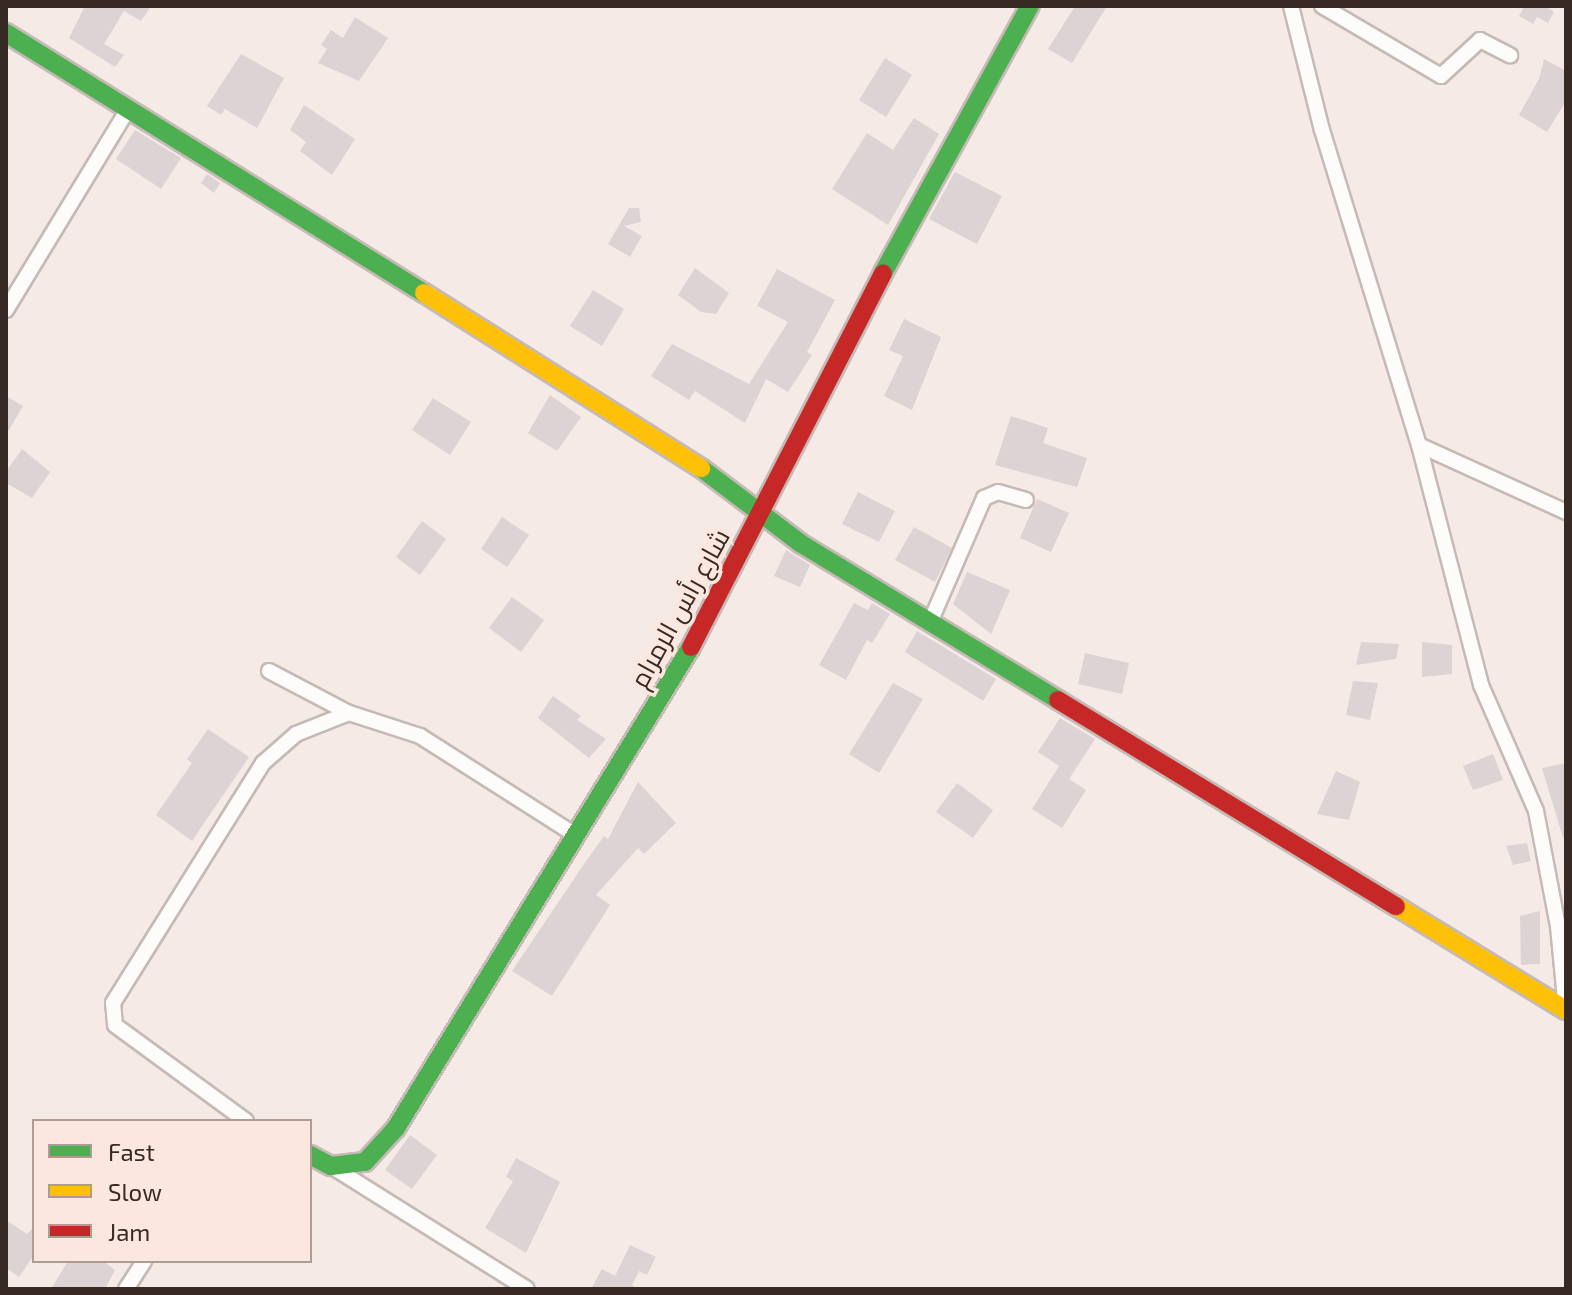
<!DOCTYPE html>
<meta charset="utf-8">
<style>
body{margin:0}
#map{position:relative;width:1572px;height:1295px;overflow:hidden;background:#f5eae5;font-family:"Exo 2",Cairo,sans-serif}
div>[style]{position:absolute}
.building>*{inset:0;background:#ddd3d4}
.roads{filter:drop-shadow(2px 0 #c5bab5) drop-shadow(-2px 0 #c5bab5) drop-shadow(0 2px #c5bab5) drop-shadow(0 -2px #c5bab5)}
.street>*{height:14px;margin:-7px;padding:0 7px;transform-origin:7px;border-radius:7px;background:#fefcfb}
.fast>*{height:18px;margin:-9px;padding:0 9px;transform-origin:9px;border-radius:9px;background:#4caf50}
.slow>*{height:18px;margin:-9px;padding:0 9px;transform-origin:9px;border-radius:9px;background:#ffc107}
.jam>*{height:18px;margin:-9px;padding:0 9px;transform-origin:9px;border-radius:9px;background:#c62828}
span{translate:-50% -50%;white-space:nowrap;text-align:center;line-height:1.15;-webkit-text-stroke:7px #fce7de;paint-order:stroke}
.street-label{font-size:26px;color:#372a25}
.frame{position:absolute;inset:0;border:8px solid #372a25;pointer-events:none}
.legend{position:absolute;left:32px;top:1119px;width:280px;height:144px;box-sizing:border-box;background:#fce7de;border:2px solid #ad9b94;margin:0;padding:10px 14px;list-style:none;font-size:24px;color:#372a25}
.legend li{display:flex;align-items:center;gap:16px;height:40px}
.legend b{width:40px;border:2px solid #ad9b94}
</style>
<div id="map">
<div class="building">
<i style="clip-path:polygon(85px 6px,151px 6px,141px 21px,124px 11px,104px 44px,124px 55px,115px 67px,69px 38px)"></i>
<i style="clip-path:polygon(1075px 6px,1107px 6px,1072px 63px,1048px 49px)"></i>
<i style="clip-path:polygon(1518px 6px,1545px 6px,1554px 12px,1548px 23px,1537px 17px,1533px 24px,1519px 16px,1523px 9px)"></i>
<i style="clip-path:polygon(355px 17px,388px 38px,359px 81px,318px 63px,327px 49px,321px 45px,331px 30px,343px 38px)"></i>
<i style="clip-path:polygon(241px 54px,284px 78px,257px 128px,225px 109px,221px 115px,207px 106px)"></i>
<i style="clip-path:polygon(885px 58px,912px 75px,886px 117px,859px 100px)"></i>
<i style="clip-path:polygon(1544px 59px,1566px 71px,1566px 101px,1547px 132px,1519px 115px,1539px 79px)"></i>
<i style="clip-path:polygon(304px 105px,355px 139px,332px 175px,300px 151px,306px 142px,290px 130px)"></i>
<i style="clip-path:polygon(914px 118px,939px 134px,888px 225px,832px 189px,867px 133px,893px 150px)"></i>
<i style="clip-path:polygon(135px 130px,181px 158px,161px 189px,116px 159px)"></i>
<i style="clip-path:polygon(955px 172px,1002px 196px,977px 244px,929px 219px)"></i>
<i style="clip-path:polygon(207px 174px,220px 183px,214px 193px,201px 183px)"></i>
<i style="clip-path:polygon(629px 208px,639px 208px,641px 222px,624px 226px,642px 236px,630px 257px,608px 244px)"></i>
<i style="clip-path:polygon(695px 268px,729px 293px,716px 314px,701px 312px,678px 295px)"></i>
<i style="clip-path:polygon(777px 269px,835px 300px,807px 352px,812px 355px,788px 392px,766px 379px,745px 423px,695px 391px,689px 400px,651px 376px,672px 344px,749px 384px,788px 322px,757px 306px)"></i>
<i style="clip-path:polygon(593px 290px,624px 309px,602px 346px,570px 326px)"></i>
<i style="clip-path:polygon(904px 319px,941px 337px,912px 410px,884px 396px,903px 356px,889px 350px)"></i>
<i style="clip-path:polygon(550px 395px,581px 417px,557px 451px,528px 433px)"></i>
<i style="clip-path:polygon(6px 396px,23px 406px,6px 435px)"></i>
<i style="clip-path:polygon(433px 398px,471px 422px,450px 455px,412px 430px)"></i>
<i style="clip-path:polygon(1011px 416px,1048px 428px,1043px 443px,1087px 458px,1077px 487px,995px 465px)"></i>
<i style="clip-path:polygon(22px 449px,50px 472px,32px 498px,6px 483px,6px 472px)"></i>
<i style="clip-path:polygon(858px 492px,895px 511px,879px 542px,842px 524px)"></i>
<i style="clip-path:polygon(1037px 499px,1069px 513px,1051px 552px,1020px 538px)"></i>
<i style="clip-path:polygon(502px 517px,529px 535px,507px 567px,481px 549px)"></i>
<i style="clip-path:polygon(422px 521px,446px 539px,420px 575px,396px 557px)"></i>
<i style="clip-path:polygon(914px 527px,952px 548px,935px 582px,895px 560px)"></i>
<i style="clip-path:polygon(786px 550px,810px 565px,800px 587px,774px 576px)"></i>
<i style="clip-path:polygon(967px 572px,1010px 590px,991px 634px,953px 604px)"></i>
<i style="clip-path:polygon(512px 597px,544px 620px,521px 652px,489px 628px)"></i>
<i style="clip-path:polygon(854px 603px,868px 610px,872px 603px,890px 614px,872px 643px,867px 640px,846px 680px,819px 665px)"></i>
<i style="clip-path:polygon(917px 631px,996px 679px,983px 701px,905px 652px)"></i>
<i style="clip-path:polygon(1361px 642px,1399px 644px,1396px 659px,1356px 665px)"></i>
<i style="clip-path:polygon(1422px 642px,1452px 645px,1452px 674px,1422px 677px)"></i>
<i style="clip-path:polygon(1085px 653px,1129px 663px,1122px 694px,1078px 684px)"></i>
<i style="clip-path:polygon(1353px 681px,1378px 683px,1370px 720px,1346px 715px)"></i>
<i style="clip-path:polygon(893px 683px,923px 699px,879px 773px,849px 754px)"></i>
<i style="clip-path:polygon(553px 696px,581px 716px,577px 720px,606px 739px,589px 758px,538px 718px)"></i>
<i style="clip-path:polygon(1060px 718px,1095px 739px,1069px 779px,1086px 790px,1062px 828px,1032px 809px,1059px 766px,1038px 752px)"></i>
<i style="clip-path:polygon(208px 729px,249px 757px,192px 841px,156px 815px,192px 763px,187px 759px)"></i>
<i style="clip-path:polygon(1493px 754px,1503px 780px,1473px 790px,1463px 766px)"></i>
<i style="clip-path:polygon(1566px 763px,1566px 837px,1563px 838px,1542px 768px)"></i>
<i style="clip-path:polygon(1336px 771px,1360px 782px,1349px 820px,1317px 814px)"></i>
<i style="clip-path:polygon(638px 782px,676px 823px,644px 854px,638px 848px,596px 895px,610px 905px,552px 996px,512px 971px,584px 864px,604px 836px,608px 839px)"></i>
<i style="clip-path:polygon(957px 783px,993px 810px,973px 838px,936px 812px)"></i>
<i style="clip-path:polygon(1527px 843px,1531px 861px,1513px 865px,1506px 846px)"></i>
<i style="clip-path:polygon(1540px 911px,1540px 964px,1521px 965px,1520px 916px)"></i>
<i style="clip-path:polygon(410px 1135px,437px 1155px,412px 1189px,385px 1170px)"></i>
<i style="clip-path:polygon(516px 1158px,560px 1182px,526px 1253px,485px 1228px,513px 1181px,506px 1177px)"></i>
<i style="clip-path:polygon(6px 1220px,27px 1234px,34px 1227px,34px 1255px,19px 1277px,6px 1268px)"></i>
<i style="clip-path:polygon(630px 1245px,656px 1257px,647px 1275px,639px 1271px,632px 1285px,638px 1289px,591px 1289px,602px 1269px,615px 1276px)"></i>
<i style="clip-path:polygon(68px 1261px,103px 1261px,115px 1270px,105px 1289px,51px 1289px)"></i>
</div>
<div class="roads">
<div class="street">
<i style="left:1291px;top:6px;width:128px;rotate:76deg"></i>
<i style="left:1322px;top:130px;width:330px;rotate:72.9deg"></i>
<i style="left:1419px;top:445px;width:162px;rotate:24.5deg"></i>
<i style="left:1322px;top:6px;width:138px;rotate:30.5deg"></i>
<i style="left:1441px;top:76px;width:53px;rotate:-42.7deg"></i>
<i style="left:1480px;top:40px;width:34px;rotate:27deg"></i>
<i style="left:6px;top:310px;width:235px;rotate:-58.7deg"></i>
<i style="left:1419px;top:445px;width:248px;rotate:75.5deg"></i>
<i style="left:1481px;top:685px;width:137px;rotate:66.4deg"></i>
<i style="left:1536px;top:811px;width:117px;rotate:79.2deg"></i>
<i style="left:1558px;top:926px;width:84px;rotate:84.6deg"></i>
<i style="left:931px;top:620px;width:133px;rotate:-66.5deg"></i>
<i style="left:984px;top:498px;width:15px;rotate:-23deg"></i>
<i style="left:998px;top:492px;width:29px;rotate:16deg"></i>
<i style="left:269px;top:671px;width:90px;rotate:27.7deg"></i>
<i style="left:349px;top:713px;width:75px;rotate:17.9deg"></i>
<i style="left:420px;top:736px;width:183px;rotate:32.5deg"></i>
<i style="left:246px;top:1121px;width:162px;rotate:-143.8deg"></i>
<i style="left:115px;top:1025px;width:22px;rotate:-95deg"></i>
<i style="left:113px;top:1003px;width:283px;rotate:-58deg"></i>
<i style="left:263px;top:763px;width:44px;rotate:-41.3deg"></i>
<i style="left:296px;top:734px;width:57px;rotate:-21.6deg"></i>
<i style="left:331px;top:1166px;width:231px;rotate:32.1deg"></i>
<i style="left:126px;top:1289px;width:33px;rotate:-57deg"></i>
</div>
<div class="fast">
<i style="left:6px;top:33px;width:492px;rotate:31.9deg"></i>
<i style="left:883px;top:273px;width:305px;rotate:-61.2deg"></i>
<i style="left:701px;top:468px;width:124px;rotate:37.1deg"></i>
<i style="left:800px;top:543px;width:302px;rotate:31.3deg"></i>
<i style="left:310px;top:1155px;width:24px;rotate:28deg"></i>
<i style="left:331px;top:1166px;width:34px;rotate:-7deg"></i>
<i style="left:365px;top:1162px;width:46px;rotate:-47.6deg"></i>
<i style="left:396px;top:1128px;width:564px;rotate:-58.48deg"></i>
</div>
<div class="slow">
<i style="left:424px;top:293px;width:328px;rotate:32.3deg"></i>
<i style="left:1396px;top:906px;width:199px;rotate:31.5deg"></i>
</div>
<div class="jam">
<i style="left:691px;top:647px;width:420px;rotate:-62.8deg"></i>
<i style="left:1058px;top:700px;width:396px;rotate:31.4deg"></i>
</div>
</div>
<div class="street-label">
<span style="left:679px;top:608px;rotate:-61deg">شارع رأس الرمرام</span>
</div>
<div class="frame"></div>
<ul class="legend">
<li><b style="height:10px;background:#4caf50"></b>Fast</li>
<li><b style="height:10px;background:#ffc107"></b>Slow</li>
<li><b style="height:10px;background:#c62828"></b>Jam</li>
</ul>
</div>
